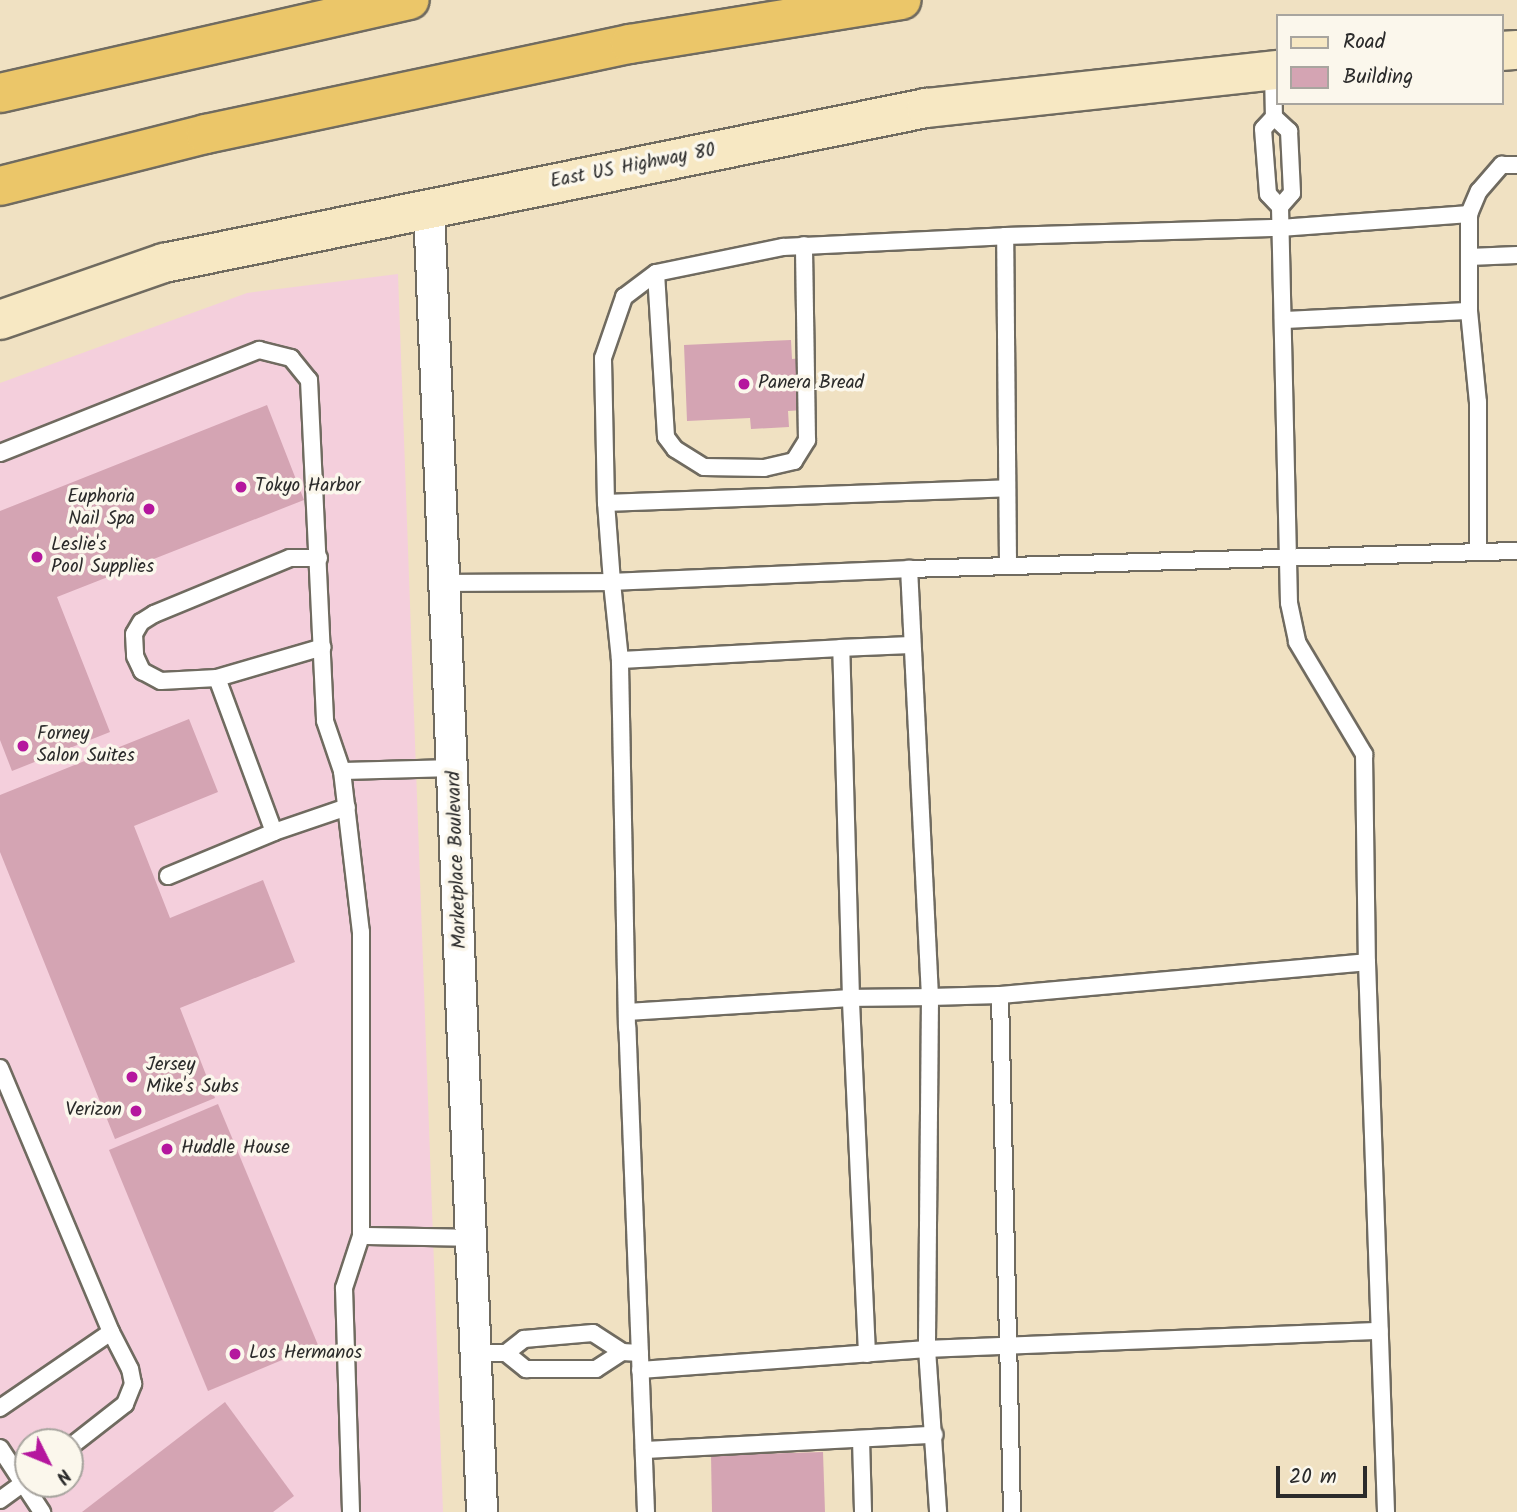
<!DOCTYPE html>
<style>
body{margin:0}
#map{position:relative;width:1517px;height:1512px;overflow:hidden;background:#f0e1c2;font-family:Kalam,sans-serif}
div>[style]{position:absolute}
.built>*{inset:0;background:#f4cfdc}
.building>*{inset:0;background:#d4a4b3}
.roads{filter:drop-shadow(2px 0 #706b60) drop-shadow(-2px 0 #706b60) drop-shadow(0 2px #706b60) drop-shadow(0 -2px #706b60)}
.lane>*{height:16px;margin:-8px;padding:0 8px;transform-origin:8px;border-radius:8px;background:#fff}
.street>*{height:30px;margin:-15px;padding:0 15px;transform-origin:15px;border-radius:15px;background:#fff}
.secondary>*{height:38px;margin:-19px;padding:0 19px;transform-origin:19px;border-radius:19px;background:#f7e8c3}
.highway>*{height:38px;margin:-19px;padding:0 19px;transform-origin:19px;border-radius:19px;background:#ebc669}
.dots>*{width:19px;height:19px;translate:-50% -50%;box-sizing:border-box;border:4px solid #fbf7ec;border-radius:50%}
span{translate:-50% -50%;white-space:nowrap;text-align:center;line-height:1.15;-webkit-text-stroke:7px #fbf7ec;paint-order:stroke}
.street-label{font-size:19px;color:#2b2b2b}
.poi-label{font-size:19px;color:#2b2b2b}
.left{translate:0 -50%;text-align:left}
.right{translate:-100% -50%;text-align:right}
.legend{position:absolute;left:1276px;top:14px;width:228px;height:91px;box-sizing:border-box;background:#fbf7ec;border:2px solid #a8a59f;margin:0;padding:9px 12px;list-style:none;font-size:21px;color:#2b2b2b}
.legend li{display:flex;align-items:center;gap:14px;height:35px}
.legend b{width:35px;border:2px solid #a8a59f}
.north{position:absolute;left:14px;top:1428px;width:70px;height:70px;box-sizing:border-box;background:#fbf7ec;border:2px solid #a8a59f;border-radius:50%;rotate:133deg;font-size:19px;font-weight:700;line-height:28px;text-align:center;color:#2b2b2b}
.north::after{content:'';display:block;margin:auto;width:24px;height:32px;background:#b5179e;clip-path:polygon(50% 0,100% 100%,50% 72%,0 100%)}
.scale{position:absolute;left:1276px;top:1466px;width:91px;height:32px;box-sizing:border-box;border:4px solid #2b2b2b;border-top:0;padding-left:9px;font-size:21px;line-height:24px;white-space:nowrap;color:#2b2b2b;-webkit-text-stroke:5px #fbf7ec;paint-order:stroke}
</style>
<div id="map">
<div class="built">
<i style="clip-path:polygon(evenodd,398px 274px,443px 1512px,0 1512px,0 383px,247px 293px,398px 274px,28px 1442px,70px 1442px,70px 1484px,28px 1484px,28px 1442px)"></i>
</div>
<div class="building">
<i style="clip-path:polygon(791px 340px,792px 359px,802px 358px,804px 410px,788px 411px,789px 427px,751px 429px,750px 418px,687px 421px,684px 345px)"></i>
<i style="clip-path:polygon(267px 405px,304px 500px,57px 597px,110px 732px,12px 771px,0 740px,0 511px)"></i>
<i style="clip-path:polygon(189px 719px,218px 792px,134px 826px,170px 918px,263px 880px,295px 962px,180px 1008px,215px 1098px,115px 1139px,0 852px,0 795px)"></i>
<i style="clip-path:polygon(218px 1104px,318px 1345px,208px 1391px,109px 1150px)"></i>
<i style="clip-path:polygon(225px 1402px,294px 1496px,273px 1512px,82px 1512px)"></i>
<i style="clip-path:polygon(823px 1452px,825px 1512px,712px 1512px,711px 1455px)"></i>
</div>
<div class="roads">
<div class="lane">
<i style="left:1273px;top:71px;width:46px;rotate:88.8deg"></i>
<i style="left:1274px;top:117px;width:16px;rotate:133deg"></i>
<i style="left:1263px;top:129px;width:65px;rotate:85.6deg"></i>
<i style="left:1268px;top:194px;width:18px;rotate:47deg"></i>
<i style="left:1274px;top:117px;width:21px;rotate:43deg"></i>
<i style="left:1289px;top:131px;width:62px;rotate:87.2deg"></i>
<i style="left:1292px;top:193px;width:18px;rotate:131deg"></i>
<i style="left:1280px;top:207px;width:396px;rotate:88.7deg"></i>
<i style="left:1289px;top:603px;width:40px;rotate:78deg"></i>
<i style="left:1297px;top:642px;width:131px;rotate:59.1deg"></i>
<i style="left:1364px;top:754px;width:208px;rotate:89.2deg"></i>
<i style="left:1367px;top:962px;width:550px;rotate:88.02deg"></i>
<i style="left:1469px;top:257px;width:48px;rotate:-2.4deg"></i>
<i style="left:656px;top:273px;width:164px;rotate:86.5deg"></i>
<i style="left:666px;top:437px;width:15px;rotate:53deg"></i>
<i style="left:675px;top:449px;width:34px;rotate:32deg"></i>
<i style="left:704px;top:467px;width:60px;rotate:1deg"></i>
<i style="left:764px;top:468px;width:31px;rotate:-13deg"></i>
<i style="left:794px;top:461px;width:25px;rotate:-58deg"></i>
<i style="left:807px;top:440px;width:195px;rotate:-90.9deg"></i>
<i style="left:1469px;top:311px;width:91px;rotate:84.4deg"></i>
<i style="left:1478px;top:402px;width:150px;rotate:90deg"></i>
<i style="left:1283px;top:320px;width:186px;rotate:-2.8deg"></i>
<i style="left:1469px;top:311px;width:97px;rotate:-90deg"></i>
<i style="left:0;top:453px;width:279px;rotate:-21.7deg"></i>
<i style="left:259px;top:350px;width:33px;rotate:14deg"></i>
<i style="left:291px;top:358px;width:28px;rotate:51deg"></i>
<i style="left:309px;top:380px;width:341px;rotate:87.3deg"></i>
<i style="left:325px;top:721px;width:53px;rotate:71.2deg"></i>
<i style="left:342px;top:771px;width:162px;rotate:83.3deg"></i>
<i style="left:361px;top:932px;width:304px;rotate:90deg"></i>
<i style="left:361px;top:1236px;width:55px;rotate:108.1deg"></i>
<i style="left:344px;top:1288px;width:224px;rotate:88.2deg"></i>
<i style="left:606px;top:503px;width:145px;rotate:-91.2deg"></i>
<i style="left:603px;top:358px;width:65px;rotate:-71deg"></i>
<i style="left:624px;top:297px;width:40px;rotate:-37deg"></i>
<i style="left:656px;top:273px;width:130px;rotate:-11.6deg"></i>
<i style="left:783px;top:247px;width:222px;rotate:-2.8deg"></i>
<i style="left:319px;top:558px;width:29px;rotate:180deg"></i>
<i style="left:290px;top:558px;width:147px;rotate:157.6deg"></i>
<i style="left:154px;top:614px;width:15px;rotate:148deg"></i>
<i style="left:141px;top:622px;width:14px;rotate:120deg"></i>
<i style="left:134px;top:634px;width:22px;rotate:87deg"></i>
<i style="left:135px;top:656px;width:17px;rotate:65deg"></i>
<i style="left:142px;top:671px;width:21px;rotate:28deg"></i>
<i style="left:161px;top:681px;width:56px;rotate:-3.1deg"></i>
<i style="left:217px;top:678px;width:110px;rotate:-16.3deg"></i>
<i style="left:1008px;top:563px;width:327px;rotate:-90.5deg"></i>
<i style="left:1005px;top:236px;width:275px;rotate:-1.7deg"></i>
<i style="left:1280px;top:228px;width:190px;rotate:-4.2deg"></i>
<i style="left:1469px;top:214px;width:25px;rotate:-67deg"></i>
<i style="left:1479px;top:191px;width:35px;rotate:-49deg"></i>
<i style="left:1502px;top:165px;width:15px"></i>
<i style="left:444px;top:583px;width:168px;rotate:-0.3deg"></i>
<i style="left:612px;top:582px;width:79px;rotate:-94.3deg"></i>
<i style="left:606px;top:503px;width:401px;rotate:-2.1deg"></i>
<i style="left:620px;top:660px;width:78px;rotate:-95.9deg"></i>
<i style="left:612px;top:582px;width:297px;rotate:-2.5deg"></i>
<i style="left:217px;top:678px;width:164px;rotate:69.7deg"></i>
<i style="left:274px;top:832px;width:77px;rotate:-18.9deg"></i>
<i style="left:342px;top:771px;width:113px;rotate:-1.5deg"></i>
<i style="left:168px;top:876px;width:115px;rotate:-22.5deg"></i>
<i style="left:1000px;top:995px;width:70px;rotate:178.4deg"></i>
<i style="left:930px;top:997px;width:352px;rotate:90.5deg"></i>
<i style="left:927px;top:1349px;width:453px;rotate:-2.3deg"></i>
<i style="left:627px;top:1012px;width:224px;rotate:-3.6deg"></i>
<i style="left:851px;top:998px;width:350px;rotate:-91.6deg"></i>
<i style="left:841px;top:648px;width:68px;rotate:-2.5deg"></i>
<i style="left:0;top:1068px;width:286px;rotate:67.2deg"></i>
<i style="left:111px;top:1332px;width:135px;rotate:145.6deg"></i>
<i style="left:361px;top:1236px;width:112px;rotate:1deg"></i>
<i style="left:475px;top:1353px;width:31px"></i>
<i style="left:506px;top:1353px;width:23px;rotate:-38deg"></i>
<i style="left:524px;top:1339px;width:69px;rotate:-5deg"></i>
<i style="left:593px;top:1333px;width:35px;rotate:33deg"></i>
<i style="left:622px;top:1352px;width:18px;rotate:3deg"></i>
<i style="left:506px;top:1353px;width:26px;rotate:39deg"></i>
<i style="left:526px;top:1369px;width:70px"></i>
<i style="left:596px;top:1369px;width:31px;rotate:-33deg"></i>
<i style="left:867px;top:1354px;width:356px;rotate:-92.6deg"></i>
<i style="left:851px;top:998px;width:79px;rotate:-0.7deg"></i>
<i style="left:930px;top:997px;width:429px;rotate:-92.8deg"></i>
<i style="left:909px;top:569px;width:608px;rotate:-1.7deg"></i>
<i style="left:640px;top:1370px;width:288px;rotate:-4.2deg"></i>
<i style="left:927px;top:1349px;width:163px;rotate:86.1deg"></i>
<i style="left:861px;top:1439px;width:73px;rotate:88.4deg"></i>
<i style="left:70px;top:1447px;width:70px;rotate:-38deg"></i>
<i style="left:125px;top:1404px;width:22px;rotate:-68deg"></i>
<i style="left:133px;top:1384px;width:15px;rotate:-101deg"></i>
<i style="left:130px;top:1369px;width:42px;rotate:-117.2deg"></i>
<i style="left:0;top:1448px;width:77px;rotate:56.7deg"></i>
<i style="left:644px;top:1450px;width:291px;rotate:-3deg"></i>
<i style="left:0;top:1500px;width:34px;rotate:-36deg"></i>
<i style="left:646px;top:1512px;width:484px;rotate:-92.2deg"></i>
<i style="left:627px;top:1028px;width:368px;rotate:-91.1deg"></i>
<i style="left:620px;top:660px;width:221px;rotate:-3.1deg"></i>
<i style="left:1012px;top:1512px;width:517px;rotate:-91.33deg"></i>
<i style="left:1000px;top:995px;width:368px;rotate:-5.1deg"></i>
</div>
<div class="street">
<i style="left:429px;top:208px;width:1305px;rotate:87.67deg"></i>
</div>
<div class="secondary">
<i style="left:1501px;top:51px;width:16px;rotate:-4deg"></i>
<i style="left:0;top:320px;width:174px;rotate:-19.2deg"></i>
<i style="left:164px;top:263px;width:778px;rotate:-11.5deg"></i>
<i style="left:926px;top:108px;width:353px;rotate:-6.2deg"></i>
</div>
<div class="highway">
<i style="left:0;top:93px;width:420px;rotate:-12.8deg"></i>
<i style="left:0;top:186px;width:212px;rotate:-14.2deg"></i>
<i style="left:206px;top:134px;width:433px;rotate:-12deg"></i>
<i style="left:630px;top:44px;width:275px;rotate:-9.2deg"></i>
</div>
</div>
<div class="dots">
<i style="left:744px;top:384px;background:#b5179e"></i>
<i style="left:241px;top:487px;background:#b5179e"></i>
<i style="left:149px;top:509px;background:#b5179e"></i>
<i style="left:37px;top:557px;background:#b5179e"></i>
<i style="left:23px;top:746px;background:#b5179e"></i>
<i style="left:132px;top:1077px;background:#b5179e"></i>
<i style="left:136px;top:1111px;background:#b5179e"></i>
<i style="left:167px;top:1149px;background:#b5179e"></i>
<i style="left:235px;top:1354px;background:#b5179e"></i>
</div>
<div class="street-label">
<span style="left:633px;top:167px;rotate:-11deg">East US Highway 80</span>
<span style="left:458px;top:860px;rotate:-92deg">Marketplace Boulevard</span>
</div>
<div class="poi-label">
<span class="left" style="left:758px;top:384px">Panera Bread</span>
<span class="left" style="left:255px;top:487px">Tokyo Harbor</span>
<span class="right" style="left:135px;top:509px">Euphoria<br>Nail Spa</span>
<span class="left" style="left:51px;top:557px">Leslie's<br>Pool Supplies</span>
<span class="left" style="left:37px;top:746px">Forney<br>Salon Suites</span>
<span class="left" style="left:146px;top:1077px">Jersey<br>Mike's Subs</span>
<span class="right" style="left:122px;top:1111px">Verizon</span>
<span class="left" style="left:181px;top:1149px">Huddle House</span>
<span class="left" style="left:249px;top:1354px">Los Hermanos</span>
</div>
<ul class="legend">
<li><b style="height:9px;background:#f7e8c3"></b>Road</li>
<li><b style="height:19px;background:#d4a4b3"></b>Building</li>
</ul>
<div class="north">N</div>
<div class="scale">20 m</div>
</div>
